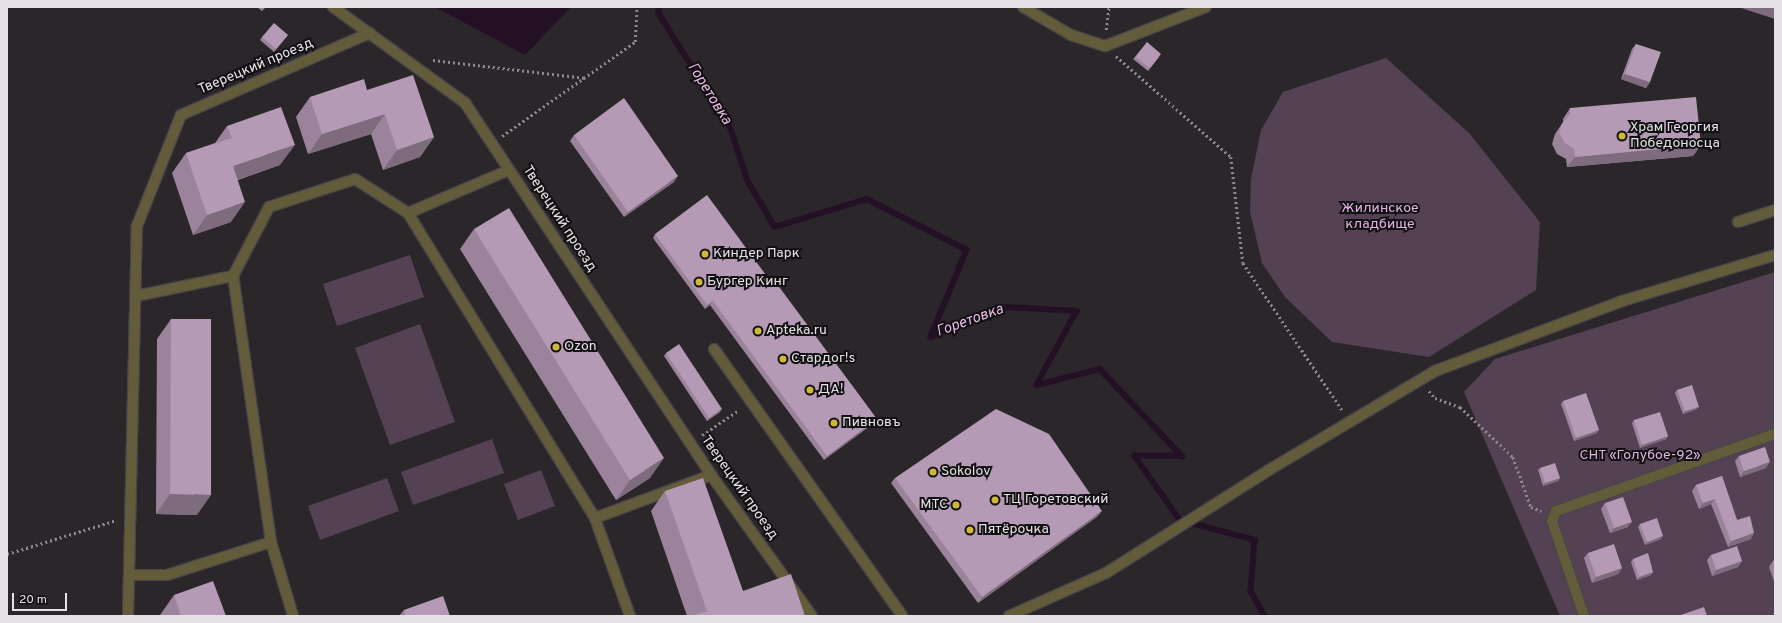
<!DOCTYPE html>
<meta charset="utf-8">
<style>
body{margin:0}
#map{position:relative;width:1782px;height:623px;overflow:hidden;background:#2a262a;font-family:Overpass,sans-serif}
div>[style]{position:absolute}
.green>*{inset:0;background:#544254}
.water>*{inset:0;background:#231024}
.stream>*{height:5.5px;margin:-2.75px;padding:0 2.75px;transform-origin:2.75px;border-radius:2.75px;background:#231024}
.path>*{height:2.5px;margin-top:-1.25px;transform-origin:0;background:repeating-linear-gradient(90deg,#8d8a8d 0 2px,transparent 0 5px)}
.roads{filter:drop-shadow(1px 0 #484448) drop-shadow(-1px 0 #484448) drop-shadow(0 1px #484448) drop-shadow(0 -1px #484448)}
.service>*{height:10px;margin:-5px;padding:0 5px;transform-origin:5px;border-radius:5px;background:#625c3b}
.wall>*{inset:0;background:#9b849b}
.shaded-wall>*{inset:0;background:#7e6c7e}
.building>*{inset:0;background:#b49ab4}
.dots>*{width:11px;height:11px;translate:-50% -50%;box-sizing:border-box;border:2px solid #121012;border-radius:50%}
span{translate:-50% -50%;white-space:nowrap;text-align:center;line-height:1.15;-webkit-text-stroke:4px #121012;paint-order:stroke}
.street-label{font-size:14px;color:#e5e2e5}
.poi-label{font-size:14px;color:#e5e2e5}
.left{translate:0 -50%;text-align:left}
.right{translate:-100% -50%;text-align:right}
.park-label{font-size:14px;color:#e0b4e1}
.water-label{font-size:15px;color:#e8bce9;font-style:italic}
.frame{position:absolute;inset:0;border:8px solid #e5e2e5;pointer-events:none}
.scale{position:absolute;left:12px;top:593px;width:55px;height:18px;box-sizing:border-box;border:2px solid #e5e2e5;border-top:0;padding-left:5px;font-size:12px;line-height:14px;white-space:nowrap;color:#e5e2e5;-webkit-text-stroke:3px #121012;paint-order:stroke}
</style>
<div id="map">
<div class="green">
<i style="clip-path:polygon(1386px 58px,1469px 133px,1540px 222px,1536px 290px,1429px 357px,1332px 342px,1285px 297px,1262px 263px,1250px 212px,1251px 179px,1261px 130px,1283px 92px)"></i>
<i style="clip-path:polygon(410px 255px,424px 297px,337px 326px,323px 284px)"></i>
<i style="clip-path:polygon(1775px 272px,1775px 616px,1560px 616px,1464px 392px,1495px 359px)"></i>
<i style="clip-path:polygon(420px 324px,455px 422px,390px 445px,355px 348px)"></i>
<i style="clip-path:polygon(492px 439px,504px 473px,413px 505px,401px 472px)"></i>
<i style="clip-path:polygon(541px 470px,555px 506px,518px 520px,504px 484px)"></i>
<i style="clip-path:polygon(387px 478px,399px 511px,320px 540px,308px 506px)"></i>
</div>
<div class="water">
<i style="clip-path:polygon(435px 7px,571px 7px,525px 55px)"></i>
</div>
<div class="stream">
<i style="left:660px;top:7px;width:6px;rotate:99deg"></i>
<i style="left:659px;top:13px;width:35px;rotate:59deg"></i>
<i style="left:677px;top:43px;width:89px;rotate:56deg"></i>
<i style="left:727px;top:117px;width:67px;rotate:71.8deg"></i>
<i style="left:748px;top:181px;width:53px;rotate:59.6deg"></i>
<i style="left:775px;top:227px;width:96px;rotate:-16.9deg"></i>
<i style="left:867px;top:199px;width:112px;rotate:27deg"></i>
<i style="left:967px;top:250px;width:94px;rotate:112.5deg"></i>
<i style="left:931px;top:337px;width:82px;rotate:-21.5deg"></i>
<i style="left:1007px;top:307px;width:70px;rotate:3.3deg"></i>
<i style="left:1077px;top:311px;width:84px;rotate:118.4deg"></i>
<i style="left:1037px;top:385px;width:65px;rotate:-14.3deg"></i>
<i style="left:1100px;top:369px;width:120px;rotate:46.7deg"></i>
<i style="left:1182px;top:456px;width:47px;rotate:180deg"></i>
<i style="left:1135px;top:456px;width:78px;rotate:54.9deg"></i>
<i style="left:1180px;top:520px;width:78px;rotate:14.9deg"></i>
<i style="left:1255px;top:540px;width:51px;rotate:94.5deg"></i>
<i style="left:1251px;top:591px;width:29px;rotate:61deg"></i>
</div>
<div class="path">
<i style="left:1106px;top:30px;width:23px;rotate:-83deg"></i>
<i style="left:1116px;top:56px;width:153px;rotate:41.3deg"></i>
<i style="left:1231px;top:157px;width:107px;rotate:83.5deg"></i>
<i style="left:1243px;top:263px;width:177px;rotate:56deg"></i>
<i style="left:433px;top:60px;width:154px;rotate:6.7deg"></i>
<i style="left:502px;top:136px;width:163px;rotate:-35.3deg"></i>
<i style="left:635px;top:42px;width:35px;rotate:-87deg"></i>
<i style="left:1429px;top:391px;width:9px;rotate:49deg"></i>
<i style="left:1435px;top:398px;width:27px;rotate:20deg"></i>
<i style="left:1460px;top:407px;width:73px;rotate:43.3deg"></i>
<i style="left:1513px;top:457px;width:53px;rotate:70.2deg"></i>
<i style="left:1531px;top:507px;width:11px;rotate:22deg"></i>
<i style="left:702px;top:435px;width:45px;rotate:-34deg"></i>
<i style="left:7px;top:554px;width:115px;rotate:-17.2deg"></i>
</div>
<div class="roads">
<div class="service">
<i style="left:333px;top:7px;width:163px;rotate:36deg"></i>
<i style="left:465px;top:103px;width:446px;rotate:56.5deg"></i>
<i style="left:711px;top:475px;width:173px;rotate:54.4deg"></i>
<i style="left:1023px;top:7px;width:56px;rotate:30.3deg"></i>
<i style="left:1071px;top:35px;width:36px;rotate:18deg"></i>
<i style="left:1105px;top:46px;width:108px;rotate:-21.1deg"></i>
<i style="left:509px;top:170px;width:110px;rotate:156.9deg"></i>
<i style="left:408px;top:213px;width:358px;rotate:58.5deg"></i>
<i style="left:1738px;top:222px;width:39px;rotate:-18deg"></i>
<i style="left:136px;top:296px;width:99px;rotate:-11.7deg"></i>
<i style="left:714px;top:349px;width:327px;rotate:54.8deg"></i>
<i style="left:271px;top:542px;width:269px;rotate:-98.1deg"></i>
<i style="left:233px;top:276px;width:78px;rotate:-62.4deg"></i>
<i style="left:269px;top:207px;width:90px;rotate:-18deg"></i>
<i style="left:355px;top:179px;width:63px;rotate:32.7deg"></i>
<i style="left:129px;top:575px;width:38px"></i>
<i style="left:167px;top:575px;width:109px;rotate:-17.6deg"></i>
<i style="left:271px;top:542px;width:77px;rotate:73.4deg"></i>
<i style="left:128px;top:616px;width:390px;rotate:-88.7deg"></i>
<i style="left:137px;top:226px;width:119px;rotate:-68.4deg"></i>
<i style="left:181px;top:115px;width:206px;rotate:-23.5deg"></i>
<i style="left:630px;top:616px;width:104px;rotate:-109.7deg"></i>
<i style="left:595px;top:518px;width:124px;rotate:-20.3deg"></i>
<i style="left:1009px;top:616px;width:106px;rotate:-23.9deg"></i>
<i style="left:1106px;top:573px;width:193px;rotate:-32.3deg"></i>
<i style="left:1269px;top:470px;width:193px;rotate:-30.8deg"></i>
<i style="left:1435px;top:371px;width:200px;rotate:-20.5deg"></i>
<i style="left:1622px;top:301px;width:160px;rotate:-16.7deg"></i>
<i style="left:1584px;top:616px;width:100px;rotate:-108.6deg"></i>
<i style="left:1552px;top:521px;width:11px;rotate:-68deg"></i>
<i style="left:1556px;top:511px;width:232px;rotate:-19.4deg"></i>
</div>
</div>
<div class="wall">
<i style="clip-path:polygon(257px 7px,266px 7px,262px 11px)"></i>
<i style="clip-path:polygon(288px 35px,274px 52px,260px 40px,262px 37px)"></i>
<i style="clip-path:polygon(1636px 44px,1650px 82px,1646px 88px,1621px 79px,1632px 49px)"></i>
<i style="clip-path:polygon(1135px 57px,1159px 57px,1148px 71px,1133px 59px)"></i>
<i style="clip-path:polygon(367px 90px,434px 137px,420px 157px,383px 170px,371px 134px,308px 154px,296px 117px,310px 97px)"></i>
<i style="clip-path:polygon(1570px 108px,1701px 145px,1693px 156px,1567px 167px,1566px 159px,1557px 154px,1552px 144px,1555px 134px,1563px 122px,1563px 119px)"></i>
<i style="clip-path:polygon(227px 126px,280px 165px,238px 180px,231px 222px,193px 235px,172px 173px,186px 153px,215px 143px)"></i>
<i style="clip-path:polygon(574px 135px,674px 182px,624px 217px,570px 141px)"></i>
<i style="clip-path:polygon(474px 229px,650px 478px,616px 500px,460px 249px)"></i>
<i style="clip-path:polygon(655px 234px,774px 286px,874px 423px,824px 460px,710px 305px,705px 309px,653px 238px)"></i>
<i style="clip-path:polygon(171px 319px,197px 515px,156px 514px,157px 339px)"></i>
<i style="clip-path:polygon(666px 353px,720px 412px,707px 421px,664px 356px)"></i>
<i style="clip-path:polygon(1677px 390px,1697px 409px,1683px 414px,1675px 393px)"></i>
<i style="clip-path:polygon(1563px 401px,1597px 433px,1574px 441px,1561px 404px)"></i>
<i style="clip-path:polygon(1634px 420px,1668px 436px,1666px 439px,1640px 448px,1632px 423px)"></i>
<i style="clip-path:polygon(1739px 456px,1766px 468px,1740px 477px,1735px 461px)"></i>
<i style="clip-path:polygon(1540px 468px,1560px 478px,1558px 481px,1543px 486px,1538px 470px)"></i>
<i style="clip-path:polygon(1722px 476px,1737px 520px,1751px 539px,1728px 547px,1711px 504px,1699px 509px,1692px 491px,1696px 485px)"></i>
<i style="clip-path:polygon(895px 478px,1098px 516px,978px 603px,891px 483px)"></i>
<i style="clip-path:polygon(665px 491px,743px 591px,805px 616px,687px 616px,651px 511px)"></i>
<i style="clip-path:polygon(1605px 503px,1628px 527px,1610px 533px,1601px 509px)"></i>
<i style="clip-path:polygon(1640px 524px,1661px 539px,1645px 545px,1638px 527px)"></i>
<i style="clip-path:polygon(1588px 553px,1622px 568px,1618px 574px,1592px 583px,1584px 558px)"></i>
<i style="clip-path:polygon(1711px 555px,1742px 561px,1738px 567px,1712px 576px,1707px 560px)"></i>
<i style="clip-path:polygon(1633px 559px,1653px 572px,1651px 575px,1637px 580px,1631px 562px)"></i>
<i style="clip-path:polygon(1775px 560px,1775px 584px,1769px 567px,1773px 561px)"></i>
<i style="clip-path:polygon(174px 595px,226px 616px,160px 616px,160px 615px)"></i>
<i style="clip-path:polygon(404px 610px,450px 616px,399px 616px)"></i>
</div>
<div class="shaded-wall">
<i style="clip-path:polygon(1738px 7px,1775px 7px,1775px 19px)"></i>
<i style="clip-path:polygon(1625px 74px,1650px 82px,1646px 88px,1621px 79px)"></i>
<i style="clip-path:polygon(385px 114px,371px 134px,308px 154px,322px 134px)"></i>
<i style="clip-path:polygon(434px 137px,420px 157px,383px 170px,397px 150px)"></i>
<i style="clip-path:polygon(295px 145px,280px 165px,219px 186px,233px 166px)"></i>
<i style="clip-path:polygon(1701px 145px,1693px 156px,1567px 167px,1575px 157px)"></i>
<i style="clip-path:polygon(678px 176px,674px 182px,624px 217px,628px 212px)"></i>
<i style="clip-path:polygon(245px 202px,231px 222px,193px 235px,207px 215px)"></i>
<i style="clip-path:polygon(713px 301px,710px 305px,705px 309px,707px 305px)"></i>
<i style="clip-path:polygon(1699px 407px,1697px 409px,1683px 414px,1685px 411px)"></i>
<i style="clip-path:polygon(722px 409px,720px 412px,707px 421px,709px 418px)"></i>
<i style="clip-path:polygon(877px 419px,874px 423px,824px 460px,827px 456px)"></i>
<i style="clip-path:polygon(1599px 430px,1597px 433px,1574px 441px,1576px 438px)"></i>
<i style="clip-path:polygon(1668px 436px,1666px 439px,1640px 448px,1642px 445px)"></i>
<i style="clip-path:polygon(664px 458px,650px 478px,616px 500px,630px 480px)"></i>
<i style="clip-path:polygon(1770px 462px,1766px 468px,1740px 477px,1744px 471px)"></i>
<i style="clip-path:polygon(1560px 478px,1558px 481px,1543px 486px,1545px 483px)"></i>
<i style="clip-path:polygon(170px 494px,211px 495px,197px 515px,156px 514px)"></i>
<i style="clip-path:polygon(1715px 499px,1711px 504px,1699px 509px,1703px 503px)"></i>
<i style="clip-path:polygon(1102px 511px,1098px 516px,978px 603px,982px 597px)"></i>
<i style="clip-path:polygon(1632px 522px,1628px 527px,1610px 533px,1614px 528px)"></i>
<i style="clip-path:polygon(1754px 533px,1751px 539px,1728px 547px,1731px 541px)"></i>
<i style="clip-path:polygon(1663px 536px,1661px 539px,1645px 545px,1647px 542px)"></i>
<i style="clip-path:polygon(1742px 561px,1738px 567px,1712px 576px,1716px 570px)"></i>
<i style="clip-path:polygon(1622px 568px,1618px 574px,1592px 583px,1596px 577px)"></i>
<i style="clip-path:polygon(1653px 572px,1651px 575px,1637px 580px,1639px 577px)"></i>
</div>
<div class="building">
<i style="clip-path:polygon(274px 23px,288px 35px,276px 49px,262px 37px)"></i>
<i style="clip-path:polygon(1147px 42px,1161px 54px,1150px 68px,1135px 57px)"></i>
<i style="clip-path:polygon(1636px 44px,1661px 52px,1650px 82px,1625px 74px)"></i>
<i style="clip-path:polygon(413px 75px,434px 137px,397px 150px,385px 114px,322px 134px,310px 97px,364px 79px,367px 90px)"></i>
<i style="clip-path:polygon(1696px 97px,1701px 145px,1575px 157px,1574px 149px,1565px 143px,1559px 133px,1562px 124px,1570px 114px,1570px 108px)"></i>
<i style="clip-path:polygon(624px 98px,678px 176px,628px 212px,574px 135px)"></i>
<i style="clip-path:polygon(281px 107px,295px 145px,233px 166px,245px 202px,207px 215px,186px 153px,232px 138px,227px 126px)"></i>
<i style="clip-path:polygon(707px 195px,774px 286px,777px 284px,877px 419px,827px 456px,713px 301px,707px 305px,655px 234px)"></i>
<i style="clip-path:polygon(509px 208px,664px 458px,630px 480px,474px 229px)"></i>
<i style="clip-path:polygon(171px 319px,211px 319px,211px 495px,170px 494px)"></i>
<i style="clip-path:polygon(679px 344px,722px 409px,709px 418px,666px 353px)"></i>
<i style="clip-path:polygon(1692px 385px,1699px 407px,1685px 411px,1677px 390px)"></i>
<i style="clip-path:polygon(1586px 393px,1599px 430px,1576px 438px,1563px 401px)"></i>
<i style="clip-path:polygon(996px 409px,1049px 434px,1102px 511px,982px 597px,895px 478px)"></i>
<i style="clip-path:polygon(1660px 412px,1668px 436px,1642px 445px,1634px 420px)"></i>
<i style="clip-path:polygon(1765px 447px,1770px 462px,1744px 471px,1739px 456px)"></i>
<i style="clip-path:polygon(1555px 463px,1560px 478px,1545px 483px,1540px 468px)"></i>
<i style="clip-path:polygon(1722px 476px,1737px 520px,1750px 516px,1754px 533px,1731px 541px,1715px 499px,1703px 503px,1696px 485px)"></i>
<i style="clip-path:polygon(703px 478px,743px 591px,791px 574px,805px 616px,692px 616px,707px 611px,665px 491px)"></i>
<i style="clip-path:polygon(1623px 497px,1632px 522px,1614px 528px,1605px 503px)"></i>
<i style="clip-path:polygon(1657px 518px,1663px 536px,1647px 542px,1640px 524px)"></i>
<i style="clip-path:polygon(1614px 544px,1622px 568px,1596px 577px,1588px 553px)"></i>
<i style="clip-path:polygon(1737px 546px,1742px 561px,1716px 570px,1711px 555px)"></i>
<i style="clip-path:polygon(1648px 553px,1653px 572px,1639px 577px,1633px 559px)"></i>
<i style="clip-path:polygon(1775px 560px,1775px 567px,1773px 561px)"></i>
<i style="clip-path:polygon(213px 581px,226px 616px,181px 616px,174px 595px)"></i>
<i style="clip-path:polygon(443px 596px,450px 616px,406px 616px,404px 610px)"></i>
<i style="clip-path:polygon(1704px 607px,1707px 616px,1678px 616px)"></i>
</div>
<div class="dots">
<i style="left:1622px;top:136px;background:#cfb837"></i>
<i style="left:705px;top:254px;background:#cfb837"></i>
<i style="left:699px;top:282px;background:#cfb837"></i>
<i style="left:758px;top:331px;background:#cfb837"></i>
<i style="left:556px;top:347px;background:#cfb837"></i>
<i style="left:783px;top:359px;background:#cfb837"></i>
<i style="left:810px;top:390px;background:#cfb837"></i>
<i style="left:834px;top:423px;background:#cfb837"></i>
<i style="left:933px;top:472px;background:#cfb837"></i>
<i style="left:995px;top:500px;background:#cfb837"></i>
<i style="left:956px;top:505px;background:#cfb837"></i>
<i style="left:970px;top:530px;background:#cfb837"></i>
</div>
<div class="street-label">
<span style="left:256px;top:67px;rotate:-23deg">Тверецкий проезд</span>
<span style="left:559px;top:219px;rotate:57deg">Тверецкий проезд</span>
<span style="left:739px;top:488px;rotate:55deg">Тверецкий проезд</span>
</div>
<div class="poi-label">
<span class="left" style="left:1630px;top:136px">Храм Георгия<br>Победоносца</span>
<span class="left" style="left:713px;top:254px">Киндер Парк</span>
<span class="left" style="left:707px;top:282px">Бургер Кинг</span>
<span class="left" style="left:766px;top:331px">Apteka.ru</span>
<span class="left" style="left:564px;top:347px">Ozon</span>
<span class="left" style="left:791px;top:359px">Стардог!s</span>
<span class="left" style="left:818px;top:390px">ДА!</span>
<span class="left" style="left:842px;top:423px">Пивновъ</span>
<span class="left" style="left:941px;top:472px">Sokolov</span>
<span class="left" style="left:1003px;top:500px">ТЦ Горетовский</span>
<span class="right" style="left:948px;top:505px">МТС</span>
<span class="left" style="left:978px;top:530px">Пятёрочка</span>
</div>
<div class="park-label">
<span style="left:1380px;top:217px">Жилинское<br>кладбище</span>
<span style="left:1640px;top:456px">СНТ «Голубое-92»</span>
</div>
<div class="water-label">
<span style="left:709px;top:94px;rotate:58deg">Горетовка</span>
<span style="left:970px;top:321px;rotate:-20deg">Горетовка</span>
</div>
<div class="frame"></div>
<div class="scale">20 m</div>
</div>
